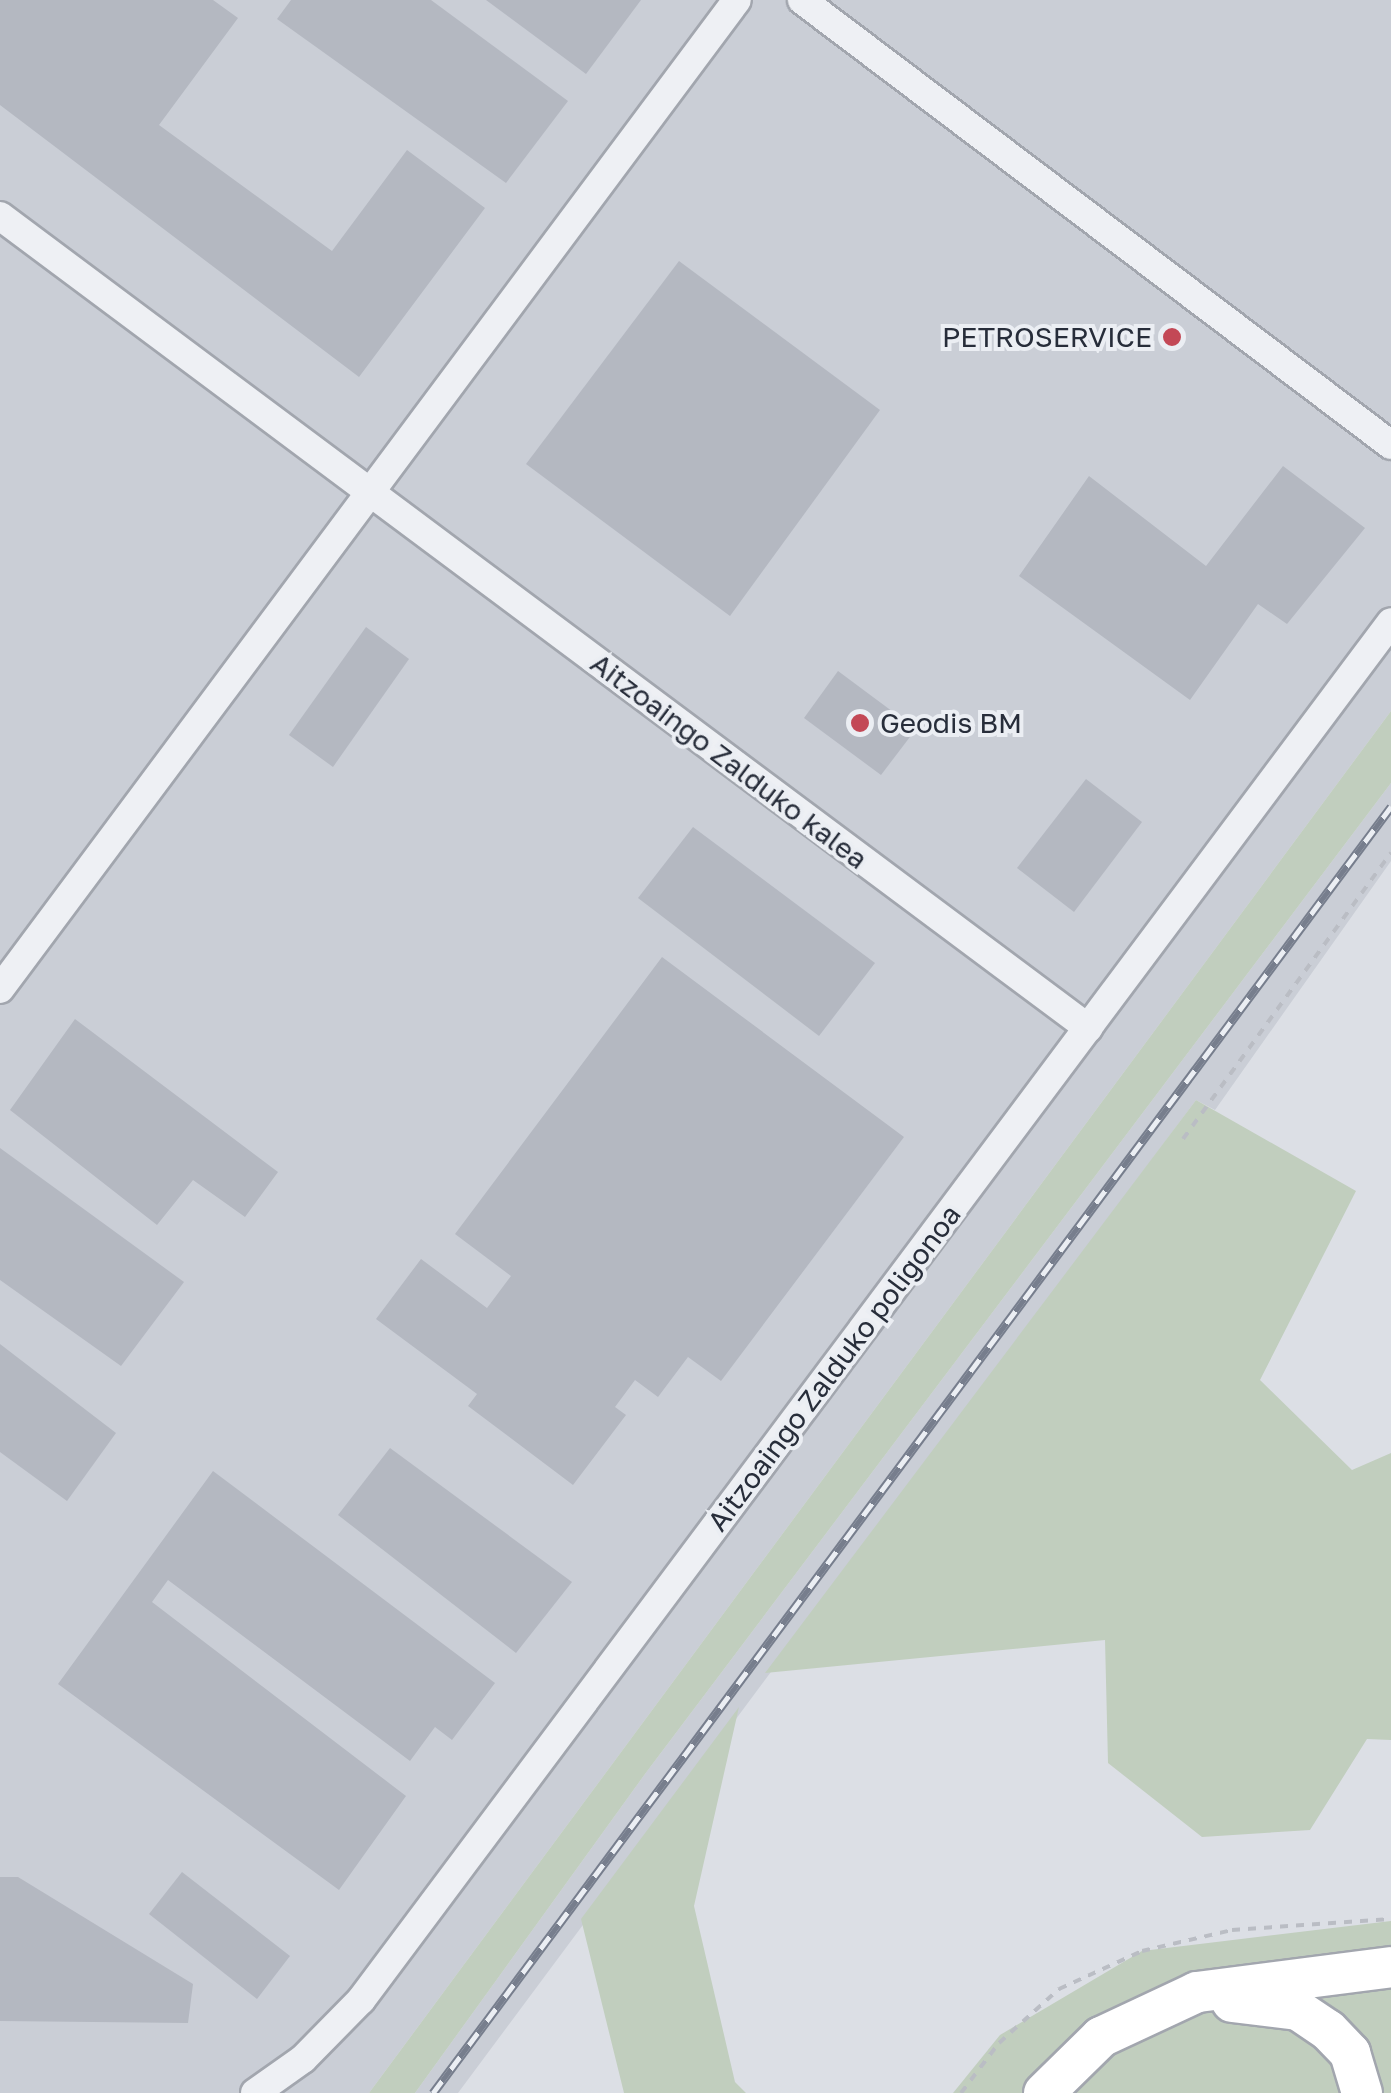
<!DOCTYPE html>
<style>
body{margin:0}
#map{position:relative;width:1391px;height:2093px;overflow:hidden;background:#dcdfe5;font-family:"Golos Text",sans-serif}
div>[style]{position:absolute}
.built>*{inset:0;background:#caced6}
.green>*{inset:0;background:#c1cebe}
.building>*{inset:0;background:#b4b8c1}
.path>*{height:4px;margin-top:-2px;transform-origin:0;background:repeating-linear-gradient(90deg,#babdc4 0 8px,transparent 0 16px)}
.roads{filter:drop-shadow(2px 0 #a2a6ae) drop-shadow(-2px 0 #a2a6ae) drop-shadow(0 2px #a2a6ae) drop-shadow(0 -2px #a2a6ae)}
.minor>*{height:28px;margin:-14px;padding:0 14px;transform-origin:14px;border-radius:14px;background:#eef0f4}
.highway>*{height:40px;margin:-20px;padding:0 20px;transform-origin:20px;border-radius:20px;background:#fff}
.rail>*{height:9px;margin-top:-4.5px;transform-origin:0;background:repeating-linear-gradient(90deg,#ebeef3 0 15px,#777e8d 0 30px);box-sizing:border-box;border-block:2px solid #777e8d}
.dots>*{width:28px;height:28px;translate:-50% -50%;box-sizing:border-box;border:5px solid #ebeef3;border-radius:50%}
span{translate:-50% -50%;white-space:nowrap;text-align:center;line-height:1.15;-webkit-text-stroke:8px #ebeef3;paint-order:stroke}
.poi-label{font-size:28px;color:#272d3a}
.right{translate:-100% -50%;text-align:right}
.left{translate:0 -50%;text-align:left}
.street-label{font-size:28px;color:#272d3a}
</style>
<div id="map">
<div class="built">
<i style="clip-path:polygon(0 0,1391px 0,1391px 711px,369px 2093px,0 2093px)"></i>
<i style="clip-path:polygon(1391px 783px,1391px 861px,1215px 1110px,1196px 1100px,458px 2093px,415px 2093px,645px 1774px)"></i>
</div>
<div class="green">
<i style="clip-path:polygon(1391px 711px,1391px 783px,645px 1774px,415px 2093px,369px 2093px)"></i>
<i style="clip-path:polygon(1196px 1100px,1356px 1191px,1260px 1380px,1352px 1470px,1391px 1453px,1391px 1740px,1367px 1739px,1310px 1830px,1202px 1837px,1108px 1763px,1105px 1640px,765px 1673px)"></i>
<i style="clip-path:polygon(739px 1707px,694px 1906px,735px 2082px,746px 2093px,624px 2093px,581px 1919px)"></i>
<i style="clip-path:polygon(1391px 1921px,1391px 2093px,953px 2093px,1000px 2035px,1142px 1951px)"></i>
</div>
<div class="building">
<i style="clip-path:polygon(0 0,213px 0,238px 18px,159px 125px,332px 251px,407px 150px,485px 208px,359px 377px,0 105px)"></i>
<i style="clip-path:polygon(291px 0,431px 0,568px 101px,506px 183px,277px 19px)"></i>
<i style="clip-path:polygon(486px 0,641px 0,586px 74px)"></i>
<i style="clip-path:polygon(679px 261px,880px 410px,730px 616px,526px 464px)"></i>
<i style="clip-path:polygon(1283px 466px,1365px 528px,1287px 624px,1258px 604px,1190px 700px,1019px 576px,1089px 476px,1206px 566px)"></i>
<i style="clip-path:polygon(366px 627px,409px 659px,333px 767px,289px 735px)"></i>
<i style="clip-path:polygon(838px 671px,916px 729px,881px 775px,804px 718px)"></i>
<i style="clip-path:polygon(1086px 779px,1142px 822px,1074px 912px,1017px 868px)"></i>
<i style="clip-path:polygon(693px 827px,875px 963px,819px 1036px,638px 898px)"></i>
<i style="clip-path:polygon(662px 957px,904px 1137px,721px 1381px,688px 1357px,658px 1397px,635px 1380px,615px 1407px,626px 1415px,573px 1485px,468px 1406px,477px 1394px,376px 1319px,421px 1259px,487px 1308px,511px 1276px,455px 1234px)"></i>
<i style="clip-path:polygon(75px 1019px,278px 1172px,245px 1217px,193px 1180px,157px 1225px,10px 1110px)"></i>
<i style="clip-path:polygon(0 1148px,184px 1282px,121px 1366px,0 1280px)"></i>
<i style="clip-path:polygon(0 1344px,116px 1433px,67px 1501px,0 1452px)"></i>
<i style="clip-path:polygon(390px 1448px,572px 1582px,516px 1653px,338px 1515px)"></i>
<i style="clip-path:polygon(213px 1471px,495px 1683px,452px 1740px,435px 1727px,410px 1761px,168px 1580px,152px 1602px,406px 1796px,339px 1890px,58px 1684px)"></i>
<i style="clip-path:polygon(182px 1872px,290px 1956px,257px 1999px,149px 1914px)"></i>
<i style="clip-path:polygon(0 1877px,18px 1877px,193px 1984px,188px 2023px,0 2021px)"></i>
</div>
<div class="path">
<i style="left:1183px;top:1139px;width:354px;rotate:-54deg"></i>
<i style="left:961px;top:2093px;width:63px;rotate:-52.8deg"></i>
<i style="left:999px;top:2043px;width:81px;rotate:-42deg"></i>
<i style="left:1059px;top:1989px;width:91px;rotate:-24.6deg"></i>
<i style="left:1142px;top:1951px;width:92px;rotate:-13.1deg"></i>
<i style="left:1232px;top:1930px;width:159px;rotate:-4deg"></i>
</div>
<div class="roads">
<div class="minor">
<i style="left:802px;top:0;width:738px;rotate:37.07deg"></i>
<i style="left:0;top:216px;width:1358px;rotate:36.73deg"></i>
<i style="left:0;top:989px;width:1233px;rotate:-53.31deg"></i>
<i style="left:255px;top:2093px;width:59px;rotate:-35.3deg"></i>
<i style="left:303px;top:2059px;width:83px;rotate:-45.5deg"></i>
<i style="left:361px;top:2000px;width:1720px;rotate:-53.22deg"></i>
</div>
<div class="highway">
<i style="left:1232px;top:2002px;width:66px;rotate:6.9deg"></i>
<i style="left:1298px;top:2010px;width:36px;rotate:34deg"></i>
<i style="left:1328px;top:2030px;width:32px;rotate:46deg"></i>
<i style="left:1350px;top:2053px;width:42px;rotate:73.3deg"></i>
<i style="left:1044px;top:2093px;width:80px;rotate:-44.5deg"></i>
<i style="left:1101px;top:2037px;width:106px;rotate:-25.1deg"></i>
<i style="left:1197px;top:1992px;width:196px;rotate:-7.3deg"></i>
</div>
</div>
<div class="rail">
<i style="left:433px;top:2093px;width:1604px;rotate:-53.32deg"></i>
</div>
<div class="dots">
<i style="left:1172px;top:337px;background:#c34856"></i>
<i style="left:860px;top:723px;background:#c34856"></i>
</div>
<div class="poi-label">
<span class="right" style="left:1152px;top:337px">PETROSERVICE</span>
<span class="left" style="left:880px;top:723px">Geodis BM</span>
</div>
<div class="street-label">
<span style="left:729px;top:761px;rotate:37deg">Aitzoaingo Zalduko kalea</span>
<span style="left:834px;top:1368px;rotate:-53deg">Aitzoaingo Zalduko poligonoa</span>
</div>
</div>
